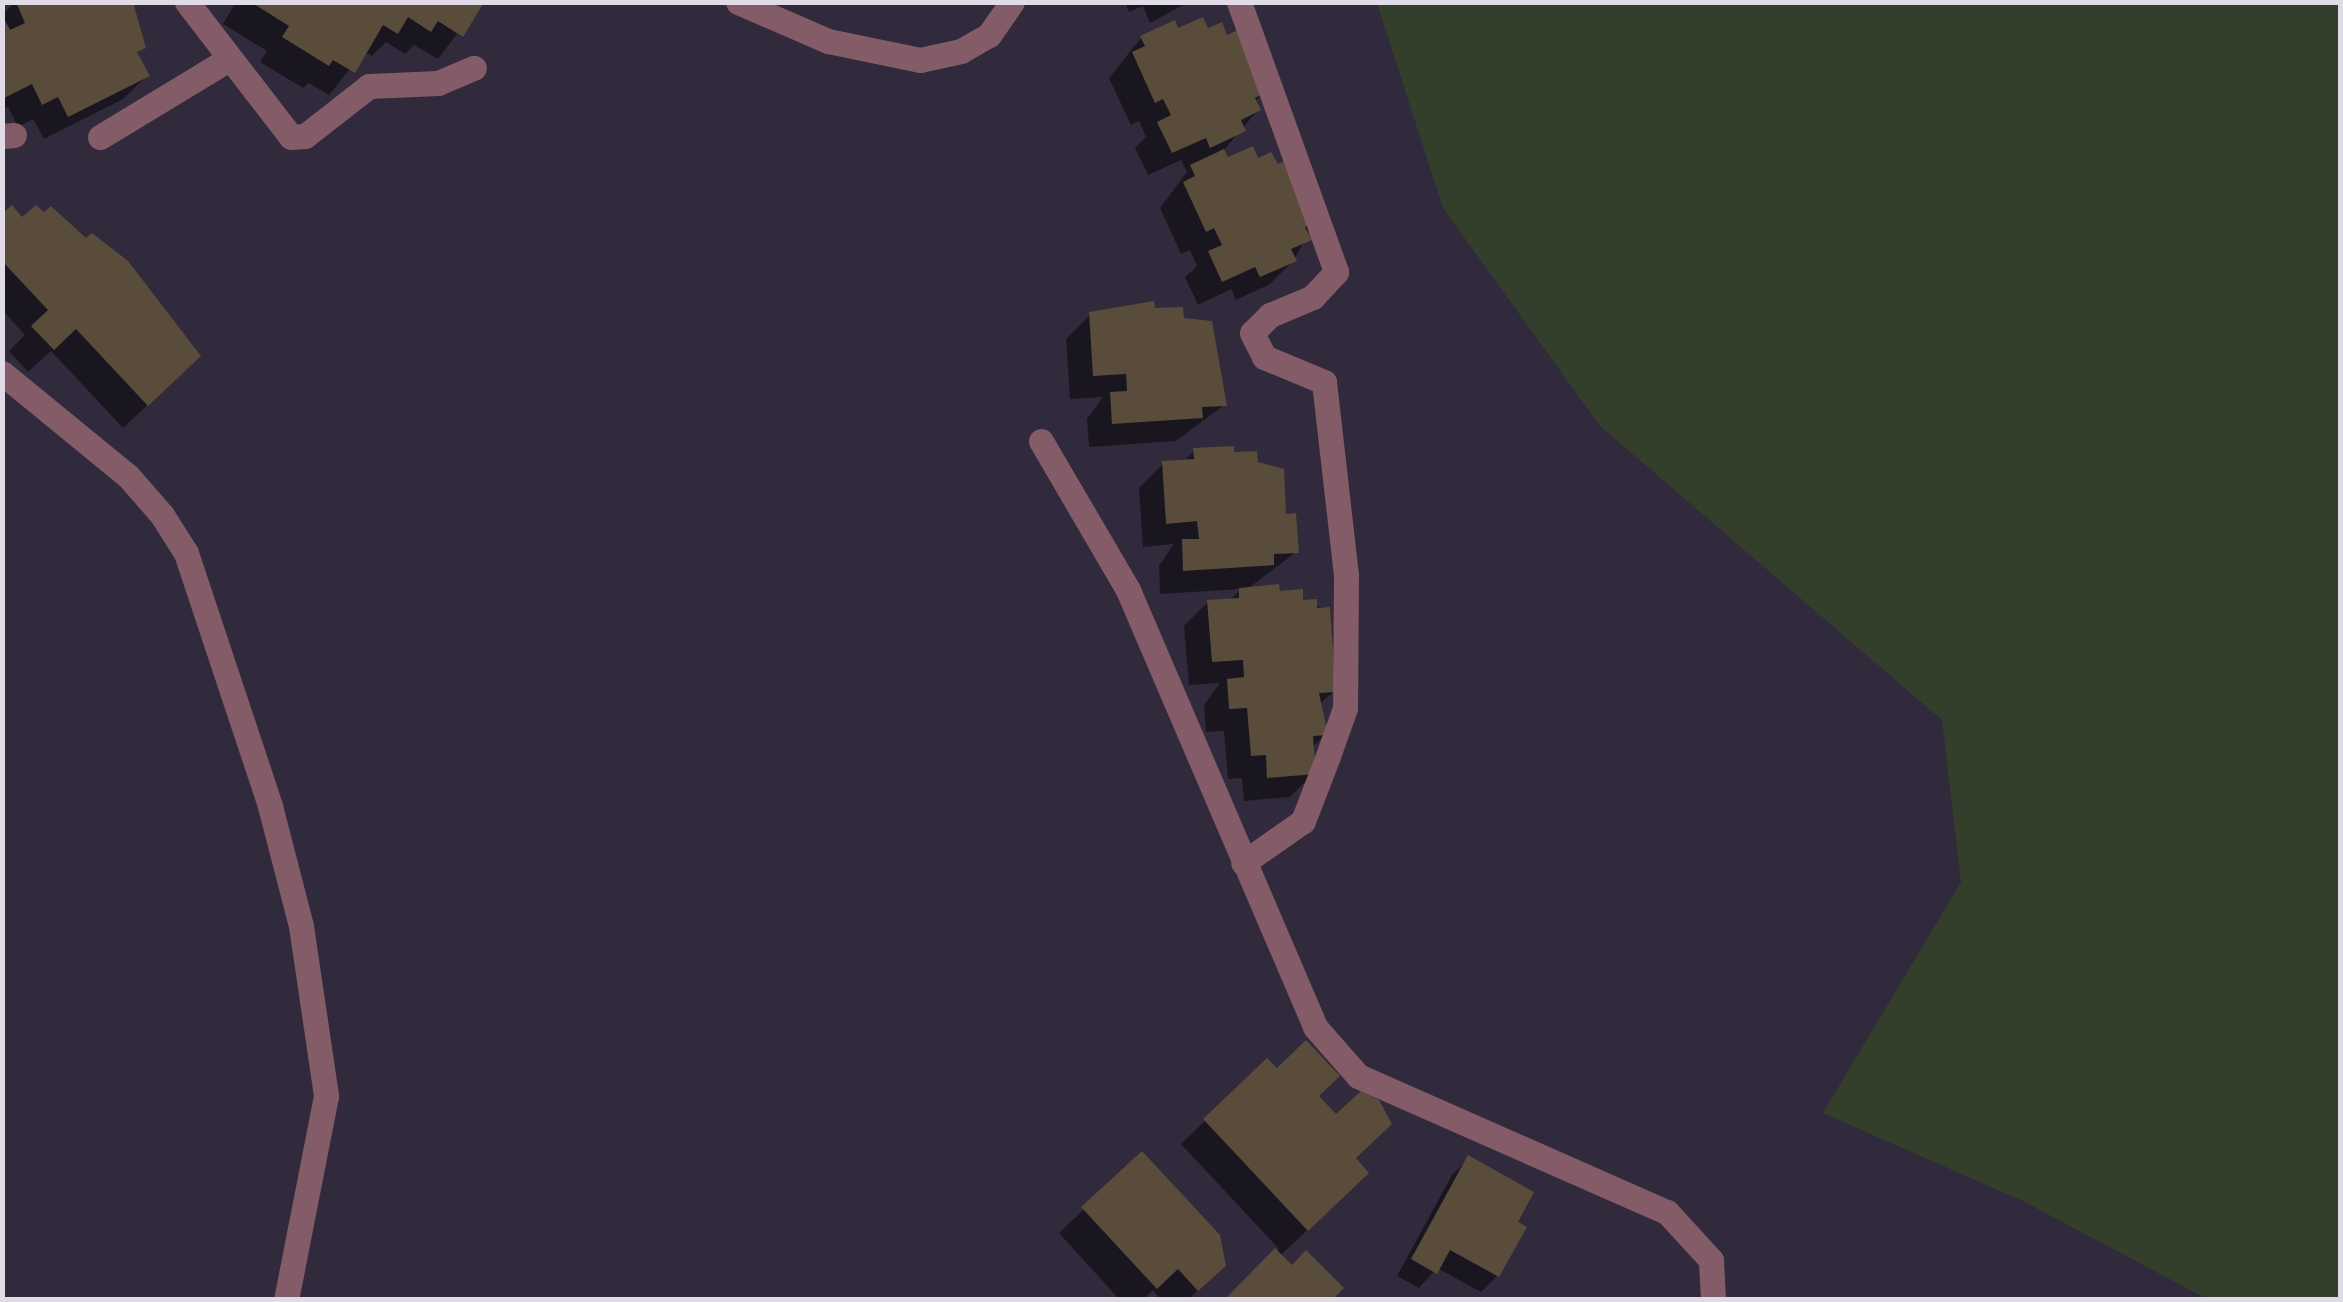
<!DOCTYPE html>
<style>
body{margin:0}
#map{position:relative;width:2343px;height:1302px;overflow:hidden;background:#312a3c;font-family:Georgia,serif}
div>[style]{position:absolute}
.green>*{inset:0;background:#333f2b}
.shadow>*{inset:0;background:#0007}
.building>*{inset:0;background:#594c3a}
.minor>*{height:25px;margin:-12.5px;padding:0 12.5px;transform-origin:12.5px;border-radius:12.5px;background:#835c67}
span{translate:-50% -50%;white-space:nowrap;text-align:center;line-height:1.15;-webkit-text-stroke:10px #272132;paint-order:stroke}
.frame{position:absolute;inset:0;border:5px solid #dfdbe7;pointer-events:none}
</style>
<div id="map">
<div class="green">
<i style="clip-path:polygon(1377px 3px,2340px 3px,2340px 1299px,2207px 1299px,2025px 1202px,1823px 1113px,1961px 882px,1942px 720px,1600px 426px,1443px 208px)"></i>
</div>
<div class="shadow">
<i style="clip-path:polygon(15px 2px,129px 2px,143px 47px,135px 54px,147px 76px,123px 99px,44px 139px,33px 119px,18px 127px,8px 107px,2px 109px,2px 15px)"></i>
<i style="clip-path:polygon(236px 2px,481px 2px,438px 59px,414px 45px,405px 54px,386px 42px,372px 56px,364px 52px,329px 95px,309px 83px,303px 88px,260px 62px,267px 51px,223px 24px)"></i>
<i style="clip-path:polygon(1125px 2px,1189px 2px,1150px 23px,1143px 6px,1129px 12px)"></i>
<i style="clip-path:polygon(1177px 32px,1207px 32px,1264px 92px,1254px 102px,1258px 110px,1223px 151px,1227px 161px,1257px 161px,1315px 221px,1294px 260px,1270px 284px,1236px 300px,1231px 289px,1198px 305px,1185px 277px,1197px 266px,1190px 250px,1181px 254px,1160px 208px,1187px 172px,1181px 160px,1148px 175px,1135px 148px,1146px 137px,1139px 121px,1131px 125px,1109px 78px,1141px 38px)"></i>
<i style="clip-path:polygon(2px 217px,22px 220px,174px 380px,123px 428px,51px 351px,28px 372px,9px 351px,25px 335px,2px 310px)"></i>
<i style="clip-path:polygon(1153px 311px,1182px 320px,1224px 405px,1176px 441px,1089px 447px,1087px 419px,1103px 397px,1070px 399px,1066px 339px,1090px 315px)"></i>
<i style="clip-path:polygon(1194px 451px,1255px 464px,1284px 517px,1296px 552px,1246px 590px,1327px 609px,1334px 691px,1319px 705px,1325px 734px,1312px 748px,1314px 773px,1290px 797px,1244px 801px,1242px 778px,1228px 779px,1224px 731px,1206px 732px,1204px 705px,1220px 683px,1189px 685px,1184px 626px,1208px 602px,1229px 601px,1241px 589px,1160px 594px,1159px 566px,1174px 544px,1143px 547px,1139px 488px,1163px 464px,1183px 462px)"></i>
<i style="clip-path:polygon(1316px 1097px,1353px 1159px,1342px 1197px,1280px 1256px,1291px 1268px,1340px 1288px,1228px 1300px,1279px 1249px,1181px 1144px,1205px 1121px)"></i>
<i style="clip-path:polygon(1142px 1154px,1223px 1265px,1188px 1300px,1161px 1300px,1153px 1290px,1143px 1300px,1120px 1300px,1059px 1233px)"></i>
<i style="clip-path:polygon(1468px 1159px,1514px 1223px,1497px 1276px,1481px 1292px,1437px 1268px,1419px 1288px,1397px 1276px,1452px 1175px)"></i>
</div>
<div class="building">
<i style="clip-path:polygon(16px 2px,133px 2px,146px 48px,137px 52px,150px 76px,68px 117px,58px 97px,42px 105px,32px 84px,2px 99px,2px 15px,10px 30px,25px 23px)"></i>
<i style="clip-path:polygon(251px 2px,484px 2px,463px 37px,438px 21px,431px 32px,408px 17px,398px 34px,383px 25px,355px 73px,333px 60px,329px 66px,282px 37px,289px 26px)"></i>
<i style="clip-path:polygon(1203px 17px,1208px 28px,1222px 22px,1227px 35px,1238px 30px,1267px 92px,1255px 98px,1261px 110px,1241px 120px,1246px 131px,1210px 148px,1206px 138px,1172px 153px,1157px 122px,1171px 115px,1163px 99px,1155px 103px,1132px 52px,1145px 46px,1140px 36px,1175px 20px,1178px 28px)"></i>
<i style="clip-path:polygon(1253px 146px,1258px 158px,1271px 152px,1278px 164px,1288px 159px,1318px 222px,1305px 227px,1312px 240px,1291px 249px,1297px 261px,1260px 277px,1255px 267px,1222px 282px,1208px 251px,1222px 245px,1214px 228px,1206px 232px,1183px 182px,1195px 176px,1190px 165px,1224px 149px,1228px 157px)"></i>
<i style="clip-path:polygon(12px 205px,22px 217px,36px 205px,44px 212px,51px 206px,86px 238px,92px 233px,128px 261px,201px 356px,148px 406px,76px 329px,54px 350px,31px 326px,48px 310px,2px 261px,2px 214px)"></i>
<i style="clip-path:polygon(1154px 301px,1155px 308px,1183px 307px,1184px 318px,1212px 321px,1227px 406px,1202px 407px,1203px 418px,1112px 424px,1110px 392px,1127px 391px,1126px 374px,1093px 376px,1089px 312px)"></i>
<i style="clip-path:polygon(1234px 446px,1234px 452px,1257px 451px,1258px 462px,1284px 469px,1286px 514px,1296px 513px,1299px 553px,1274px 554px,1274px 565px,1183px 571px,1182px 539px,1199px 539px,1197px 521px,1166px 524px,1162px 461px,1194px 459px,1193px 448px)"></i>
<i style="clip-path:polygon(1279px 584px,1280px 591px,1303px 589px,1303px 600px,1317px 599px,1317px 608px,1330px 607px,1336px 692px,1319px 693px,1328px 735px,1313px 736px,1316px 774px,1267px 778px,1266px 755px,1251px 756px,1247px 708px,1229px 709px,1227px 679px,1244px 677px,1243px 660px,1212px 662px,1207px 600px,1239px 598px,1239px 588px)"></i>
<i style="clip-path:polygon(1306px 1040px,1340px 1076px,1319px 1096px,1336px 1114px,1361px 1091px,1379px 1100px,1392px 1124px,1356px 1158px,1369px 1173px,1308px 1231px,1203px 1119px,1267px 1058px,1277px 1068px)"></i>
<i style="clip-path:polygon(1142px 1151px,1220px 1235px,1226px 1266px,1198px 1291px,1178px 1269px,1157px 1289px,1081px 1207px)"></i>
<i style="clip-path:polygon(1468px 1155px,1534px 1192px,1518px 1222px,1527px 1227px,1499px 1277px,1450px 1250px,1437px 1274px,1411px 1259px)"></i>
<i style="clip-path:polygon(1275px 1248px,1292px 1265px,1306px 1250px,1344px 1288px,1332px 1300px,1224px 1300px)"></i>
</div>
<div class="minor">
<i style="left:187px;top:2px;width:170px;rotate:52.4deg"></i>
<i style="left:291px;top:137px;width:14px;rotate:-4deg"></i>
<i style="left:305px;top:136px;width:81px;rotate:-38deg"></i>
<i style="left:369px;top:86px;width:69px;rotate:-2.5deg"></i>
<i style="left:438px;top:83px;width:39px;rotate:-23deg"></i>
<i style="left:738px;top:2px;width:98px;rotate:23.4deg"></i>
<i style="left:828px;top:41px;width:94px;rotate:11.7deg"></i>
<i style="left:920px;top:60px;width:42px;rotate:-12.4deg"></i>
<i style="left:961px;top:51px;width:32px;rotate:-30deg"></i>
<i style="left:989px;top:35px;width:40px;rotate:-55.1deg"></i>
<i style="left:1239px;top:2px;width:287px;rotate:70.2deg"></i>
<i style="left:1336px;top:272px;width:34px;rotate:133deg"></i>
<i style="left:1313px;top:297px;width:47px;rotate:157.3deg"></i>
<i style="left:1270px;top:315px;width:25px;rotate:135deg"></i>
<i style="left:1252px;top:333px;width:27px;rotate:63deg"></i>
<i style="left:1264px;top:357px;width:65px;rotate:22.6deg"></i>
<i style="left:1324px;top:382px;width:194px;rotate:83.5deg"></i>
<i style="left:1346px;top:575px;width:133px;rotate:90.4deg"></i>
<i style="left:1345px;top:708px;width:51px;rotate:109.5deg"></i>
<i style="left:1328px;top:756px;width:70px;rotate:111deg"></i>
<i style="left:1303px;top:821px;width:73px;rotate:145deg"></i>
<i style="left:2px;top:136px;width:12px;rotate:-5deg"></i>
<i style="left:100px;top:137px;width:149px;rotate:-31.2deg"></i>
<i style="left:2px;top:373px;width:163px;rotate:39.3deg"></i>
<i style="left:128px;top:476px;width:52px;rotate:48.9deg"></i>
<i style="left:162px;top:515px;width:45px;rotate:57.7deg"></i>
<i style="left:186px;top:553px;width:267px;rotate:71.6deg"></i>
<i style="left:270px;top:806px;width:124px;rotate:75.5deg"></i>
<i style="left:301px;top:926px;width:172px;rotate:81.6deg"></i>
<i style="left:326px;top:1096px;width:208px;rotate:101.1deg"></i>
<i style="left:1041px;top:441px;width:173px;rotate:59.7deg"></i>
<i style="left:1128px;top:590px;width:475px;rotate:66.8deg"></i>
<i style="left:1315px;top:1027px;width:65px;rotate:48.7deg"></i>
<i style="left:1358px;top:1076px;width:338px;rotate:23.8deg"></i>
<i style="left:1667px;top:1212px;width:65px;rotate:47.5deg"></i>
<i style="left:1711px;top:1260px;width:40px;rotate:87.1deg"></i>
</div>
<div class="frame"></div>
</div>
